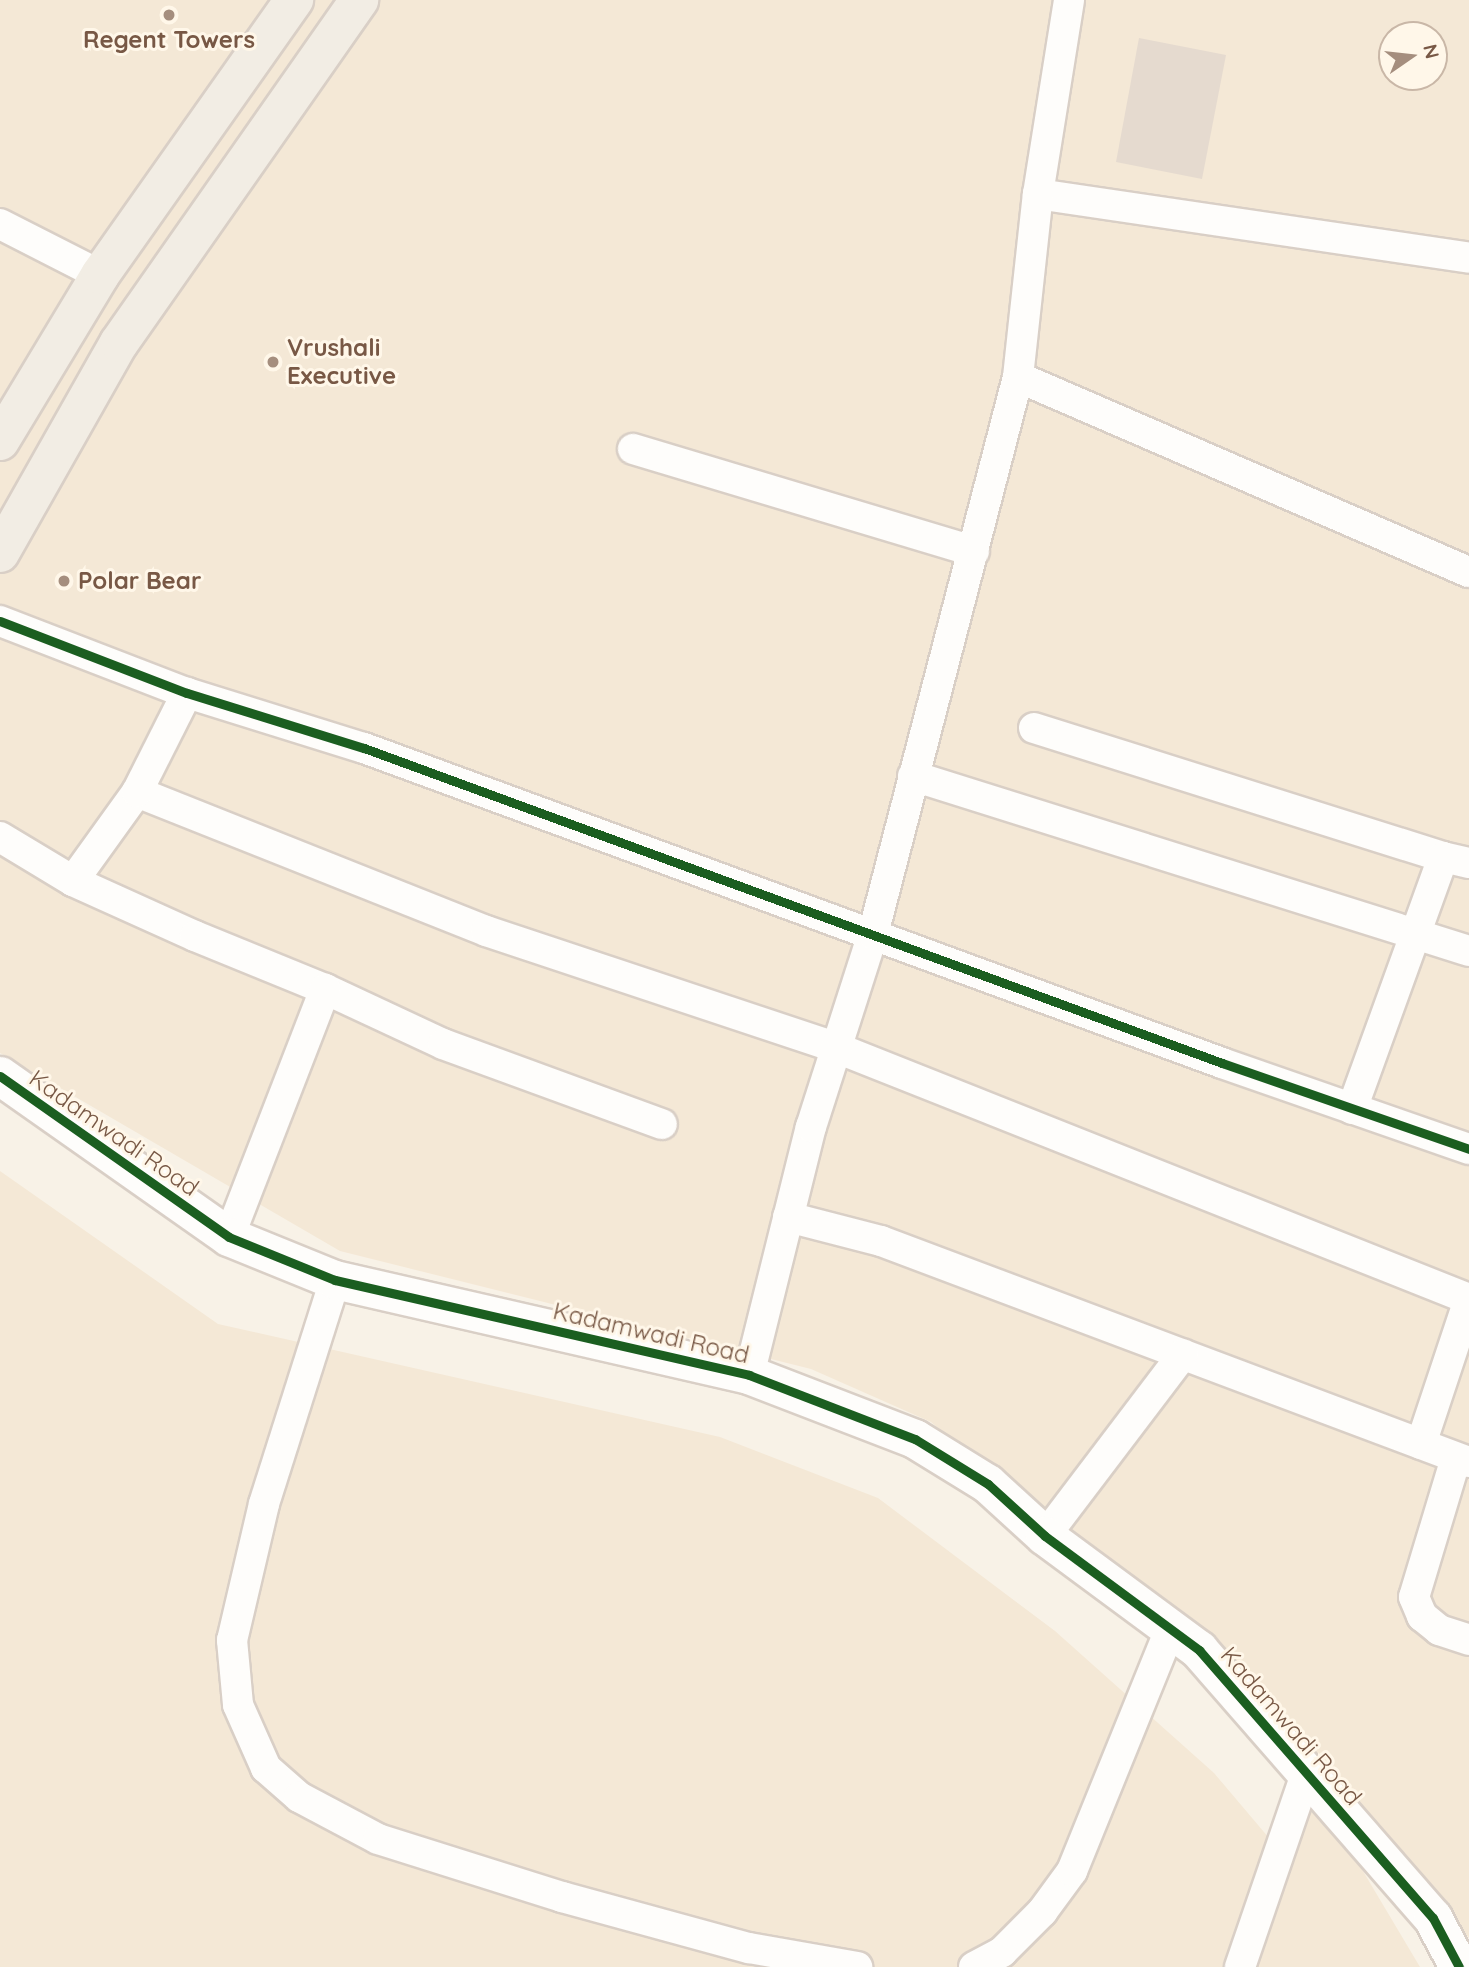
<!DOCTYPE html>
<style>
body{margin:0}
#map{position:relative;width:1469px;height:1967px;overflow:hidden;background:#f8f2e7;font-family:Quicksand,sans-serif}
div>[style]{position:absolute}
.residential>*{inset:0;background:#f4e8d6}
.building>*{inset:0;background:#e5dacf}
.roads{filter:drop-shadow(2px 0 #d9cfc6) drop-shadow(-2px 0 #d9cfc6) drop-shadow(0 2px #d9cfc6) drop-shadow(0 -2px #d9cfc6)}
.street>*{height:30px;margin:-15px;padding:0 15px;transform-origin:15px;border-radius:15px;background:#fefdfb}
.secondary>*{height:38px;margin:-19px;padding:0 19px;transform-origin:19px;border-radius:19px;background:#fefdfb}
.primary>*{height:38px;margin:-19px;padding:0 19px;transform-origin:19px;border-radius:19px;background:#f2ede4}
.cycleway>*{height:9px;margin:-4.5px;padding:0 4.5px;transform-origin:4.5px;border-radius:4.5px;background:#1b5e20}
.dots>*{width:19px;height:19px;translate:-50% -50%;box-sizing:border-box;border:4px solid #fff7e9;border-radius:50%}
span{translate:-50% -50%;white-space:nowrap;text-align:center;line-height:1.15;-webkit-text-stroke:6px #fff7e9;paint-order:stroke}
.poi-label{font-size:24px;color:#785845;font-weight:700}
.left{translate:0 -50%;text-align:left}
.street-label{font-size:24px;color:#785845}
.north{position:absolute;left:1378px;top:21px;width:70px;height:70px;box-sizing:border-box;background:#fff7e9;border:2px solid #c9b7a7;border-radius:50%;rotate:76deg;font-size:19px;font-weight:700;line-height:28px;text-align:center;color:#785845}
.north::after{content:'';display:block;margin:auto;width:24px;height:32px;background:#a58e7e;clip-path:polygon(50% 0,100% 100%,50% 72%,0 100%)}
</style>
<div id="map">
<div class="residential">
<i style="clip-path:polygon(evenodd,0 0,1469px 0,1469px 1938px,1301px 1739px,931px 1422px,811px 1369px,340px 1251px,0 1053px,0 0,1392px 35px,1434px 35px,1434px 77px,1392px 77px,1392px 35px)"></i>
<i style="clip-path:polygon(0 1171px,218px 1324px,720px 1437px,878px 1498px,1055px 1631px,1214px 1773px,1281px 1852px,1307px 1777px,1420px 1967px,0 1967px)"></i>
</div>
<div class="building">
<i style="clip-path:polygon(1139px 38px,1226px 55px,1202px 179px,1116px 162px)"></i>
</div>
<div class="roads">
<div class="street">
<i style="left:1038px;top:194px;width:436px;rotate:8.4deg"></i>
<i style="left:0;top:224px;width:112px;rotate:27deg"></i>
<i style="left:1018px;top:377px;width:491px;rotate:23.4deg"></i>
<i style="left:633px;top:449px;width:356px;rotate:16.7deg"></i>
<i style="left:0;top:621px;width:200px;rotate:21.1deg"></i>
<i style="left:187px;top:693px;width:185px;rotate:17.3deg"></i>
<i style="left:364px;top:748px;width:914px;rotate:20.16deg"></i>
<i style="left:1222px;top:1063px;width:262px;rotate:19.2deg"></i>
<i style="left:1034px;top:728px;width:429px;rotate:17.5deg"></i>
<i style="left:913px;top:776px;width:583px;rotate:17.47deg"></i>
<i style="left:137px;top:792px;width:376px;rotate:21.7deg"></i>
<i style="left:486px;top:931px;width:370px;rotate:18.4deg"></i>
<i style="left:837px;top:1048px;width:680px;rotate:21.66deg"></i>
<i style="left:0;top:837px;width:85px;rotate:31.1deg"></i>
<i style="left:73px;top:881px;width:134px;rotate:24.3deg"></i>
<i style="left:195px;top:936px;width:140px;rotate:22.2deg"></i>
<i style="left:325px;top:989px;width:130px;rotate:25deg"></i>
<i style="left:443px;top:1044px;width:233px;rotate:20.1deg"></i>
<i style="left:73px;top:881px;width:110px;rotate:-54.3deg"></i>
<i style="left:137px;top:792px;width:111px;rotate:-63.2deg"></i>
<i style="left:1352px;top:1109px;width:268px;rotate:-70.1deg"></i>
<i style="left:1443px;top:857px;width:27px;rotate:13deg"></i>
<i style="left:788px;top:1217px;width:96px;rotate:14.5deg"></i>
<i style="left:881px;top:1241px;width:628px;rotate:20.6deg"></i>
<i style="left:229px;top:1237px;width:266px;rotate:-68.8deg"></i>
<i style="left:335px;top:1280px;width:235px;rotate:107.6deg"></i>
<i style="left:264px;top:1504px;width:140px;rotate:103.2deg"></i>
<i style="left:232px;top:1640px;width:65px;rotate:84.7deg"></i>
<i style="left:238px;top:1705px;width:69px;rotate:66deg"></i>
<i style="left:266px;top:1768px;width:44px;rotate:41.3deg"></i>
<i style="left:299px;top:1797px;width:89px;rotate:28deg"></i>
<i style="left:378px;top:1839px;width:193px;rotate:17.5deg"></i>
<i style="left:562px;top:1897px;width:194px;rotate:15.3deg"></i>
<i style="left:749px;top:1948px;width:110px;rotate:10deg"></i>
<i style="left:749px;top:1375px;width:256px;rotate:-76deg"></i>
<i style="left:811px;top:1127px;width:203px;rotate:-72.2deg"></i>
<i style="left:873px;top:934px;width:576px;rotate:-75.41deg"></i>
<i style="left:1018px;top:377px;width:184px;rotate:-83.8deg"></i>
<i style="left:1038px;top:194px;width:196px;rotate:-80.9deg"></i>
<i style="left:1421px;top:1444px;width:152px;rotate:-71.6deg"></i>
<i style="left:1456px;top:1458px;width:145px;rotate:106.8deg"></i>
<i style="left:1414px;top:1597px;width:21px;rotate:67deg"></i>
<i style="left:1422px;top:1616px;width:22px;rotate:39deg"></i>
<i style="left:1439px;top:1630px;width:32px;rotate:18deg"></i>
<i style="left:1045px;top:1536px;width:228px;rotate:-52.8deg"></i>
<i style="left:974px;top:1967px;width:32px;rotate:-28deg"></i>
<i style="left:1002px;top:1952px;width:57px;rotate:-45deg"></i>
<i style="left:1042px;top:1912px;width:51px;rotate:-53.8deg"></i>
<i style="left:1072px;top:1871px;width:258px;rotate:-67.9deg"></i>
<i style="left:1240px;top:1967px;width:204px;rotate:-71.1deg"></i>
</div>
<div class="secondary">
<i style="left:0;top:1076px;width:280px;rotate:35.1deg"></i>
<i style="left:229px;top:1237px;width:114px;rotate:22.1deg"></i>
<i style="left:335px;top:1280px;width:425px;rotate:12.9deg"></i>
<i style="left:749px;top:1375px;width:178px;rotate:21.1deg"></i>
<i style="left:915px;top:1439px;width:86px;rotate:31.7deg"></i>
<i style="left:988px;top:1484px;width:77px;rotate:42.4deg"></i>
<i style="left:1045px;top:1536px;width:192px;rotate:36.5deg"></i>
<i style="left:1199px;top:1650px;width:356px;rotate:48.9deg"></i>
<i style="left:1433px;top:1918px;width:55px;rotate:62deg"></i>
</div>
<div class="primary">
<i style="left:0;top:441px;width:194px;rotate:-58.9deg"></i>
<i style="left:100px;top:275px;width:337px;rotate:-54.8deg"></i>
<i style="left:0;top:553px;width:241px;rotate:-60.5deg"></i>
<i style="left:119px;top:343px;width:419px;rotate:-55deg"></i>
</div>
</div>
<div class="cycleway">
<i style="left:0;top:621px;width:200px;rotate:21.1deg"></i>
<i style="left:187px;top:693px;width:185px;rotate:17.3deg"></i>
<i style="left:364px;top:748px;width:914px;rotate:20.16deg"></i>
<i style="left:1222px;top:1063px;width:262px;rotate:19.2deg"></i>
<i style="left:0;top:1076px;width:280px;rotate:35.1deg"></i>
<i style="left:229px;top:1237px;width:114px;rotate:22.1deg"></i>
<i style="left:335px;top:1280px;width:425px;rotate:12.9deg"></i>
<i style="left:749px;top:1375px;width:178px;rotate:21.1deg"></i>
<i style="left:915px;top:1439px;width:86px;rotate:31.7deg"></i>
<i style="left:988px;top:1484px;width:77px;rotate:42.4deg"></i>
<i style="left:1045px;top:1536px;width:192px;rotate:36.5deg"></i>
<i style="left:1199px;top:1650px;width:356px;rotate:48.9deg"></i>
<i style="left:1433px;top:1918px;width:55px;rotate:62deg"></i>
</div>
<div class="dots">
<i style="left:169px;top:15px;background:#a58e7e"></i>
<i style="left:273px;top:362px;background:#a58e7e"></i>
<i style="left:64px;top:581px;background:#a58e7e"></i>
</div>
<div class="poi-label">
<span style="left:169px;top:40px">Regent Towers</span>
<span class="left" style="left:287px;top:362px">Vrushali<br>Executive</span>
<span class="left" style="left:78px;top:581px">Polar Bear</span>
</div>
<div class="street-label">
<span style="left:114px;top:1133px;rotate:35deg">Kadamwadi Road</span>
<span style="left:651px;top:1333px;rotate:13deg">Kadamwadi Road</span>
<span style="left:1291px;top:1726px;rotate:49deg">Kadamwadi Road</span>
</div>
<div class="north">N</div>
</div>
